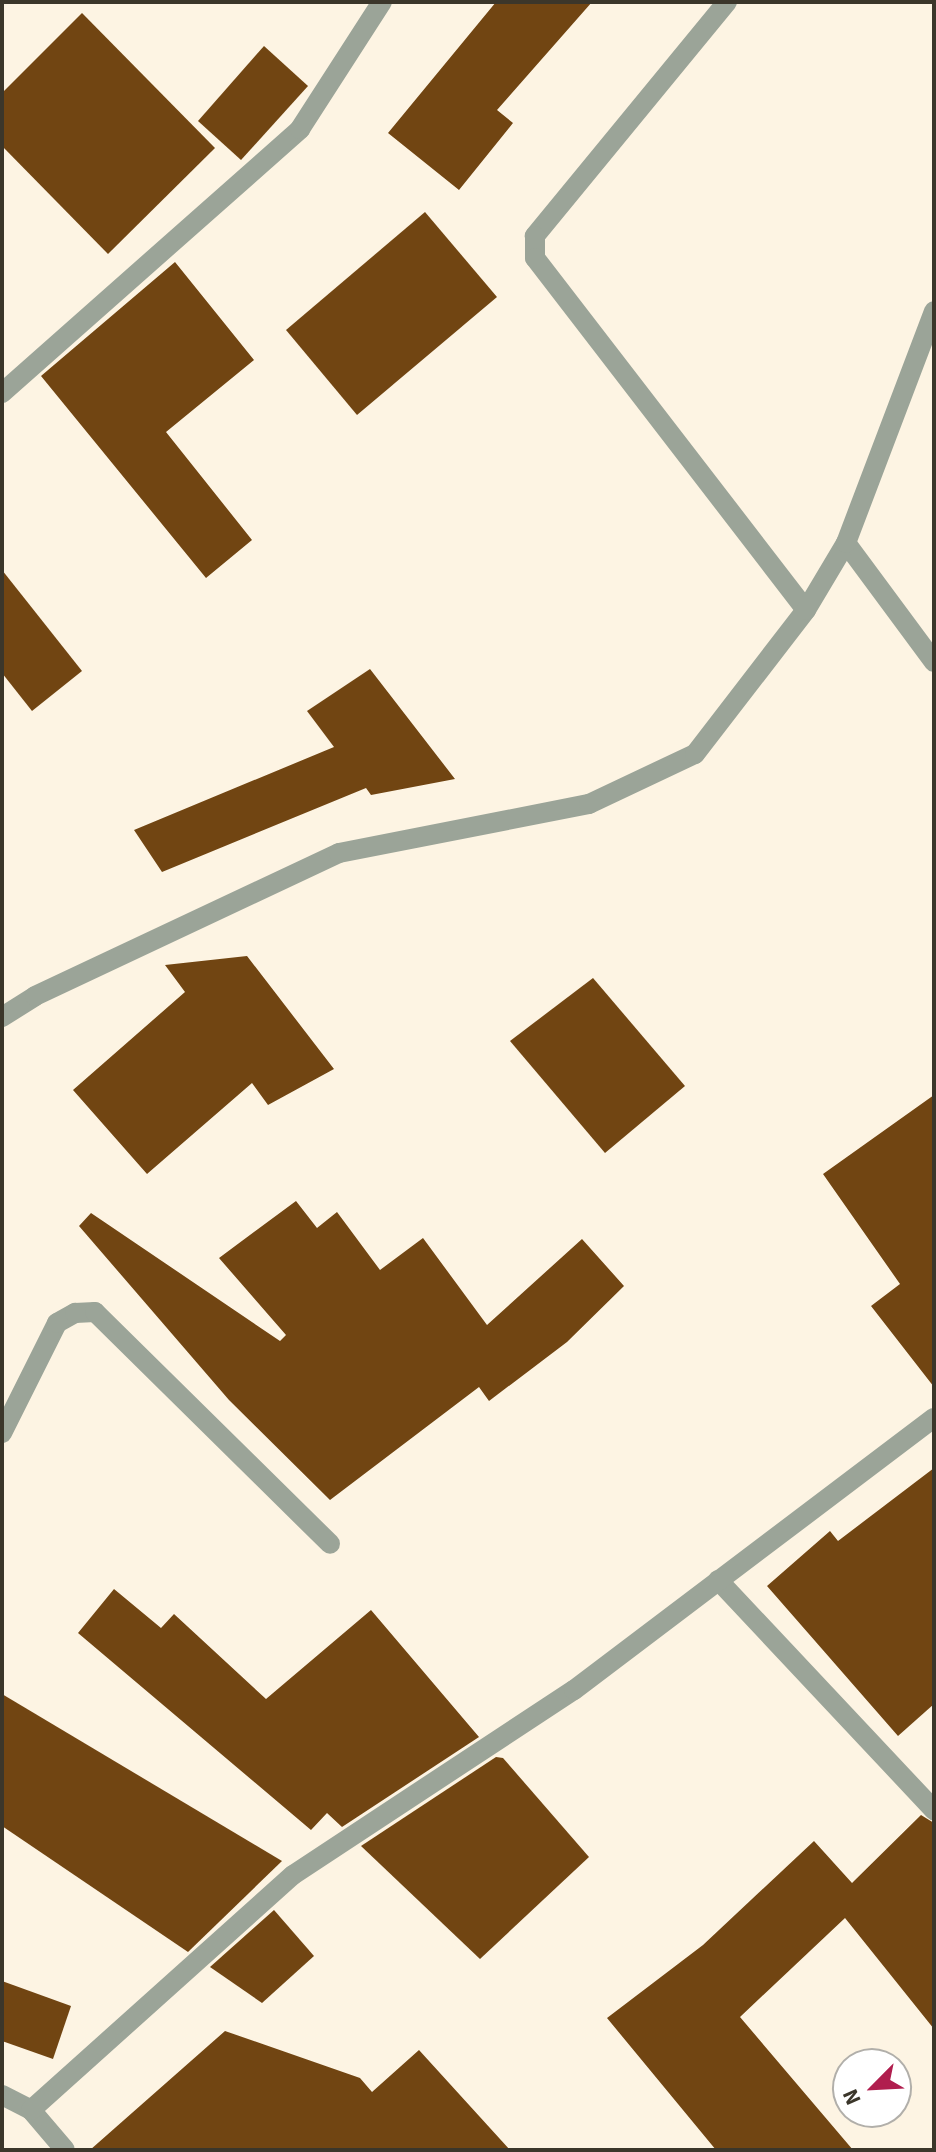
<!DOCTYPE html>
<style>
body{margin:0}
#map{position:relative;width:936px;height:2152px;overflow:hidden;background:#fdf4e3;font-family:"Source Sans 3",sans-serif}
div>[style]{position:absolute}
.building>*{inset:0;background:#714512}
.street>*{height:20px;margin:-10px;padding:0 10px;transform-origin:10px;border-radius:10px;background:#9ba498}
span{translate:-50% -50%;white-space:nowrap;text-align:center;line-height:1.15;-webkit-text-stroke:8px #fff;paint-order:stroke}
.frame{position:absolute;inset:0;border:4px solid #3b362a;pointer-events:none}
.north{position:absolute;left:832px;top:2048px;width:80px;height:80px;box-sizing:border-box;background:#fff;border:2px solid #b1afaa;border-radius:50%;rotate:246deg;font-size:22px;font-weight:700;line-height:32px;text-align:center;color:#3b362a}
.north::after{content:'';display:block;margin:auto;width:28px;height:36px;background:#b01e4e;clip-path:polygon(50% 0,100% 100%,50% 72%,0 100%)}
</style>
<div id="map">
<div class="building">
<i style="clip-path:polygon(496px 2px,592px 2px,497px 110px,513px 123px,459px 190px,388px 133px)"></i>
<i style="clip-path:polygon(82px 13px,215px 148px,108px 254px,2px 146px,2px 93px)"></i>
<i style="clip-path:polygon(264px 46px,308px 86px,241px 160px,198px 121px)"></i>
<i style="clip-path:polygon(425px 212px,497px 297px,357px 415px,286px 330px)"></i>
<i style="clip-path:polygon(175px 262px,254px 360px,166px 432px,252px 540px,206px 578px,41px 376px)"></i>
<i style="clip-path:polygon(2px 570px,82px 671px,32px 711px,2px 673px)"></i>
<i style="clip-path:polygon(370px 669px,455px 779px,371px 795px,366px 788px,162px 872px,134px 830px,334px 747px,307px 711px)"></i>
<i style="clip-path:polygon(247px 956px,334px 1069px,268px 1105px,252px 1083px,147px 1174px,73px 1090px,185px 992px,165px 965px)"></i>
<i style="clip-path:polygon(593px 978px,685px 1086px,605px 1153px,510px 1041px)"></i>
<i style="clip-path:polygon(934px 1095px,934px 1387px,871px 1306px,900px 1284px,823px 1174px)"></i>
<i style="clip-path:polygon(296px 1201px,317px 1228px,337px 1212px,380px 1270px,423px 1238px,487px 1325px,582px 1239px,624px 1286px,567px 1342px,489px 1401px,479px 1387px,330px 1500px,229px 1400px,79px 1226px,91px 1213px,280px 1341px,286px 1335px,219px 1258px)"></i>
<i style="clip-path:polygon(934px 1468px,934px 1704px,898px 1736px,767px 1586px,830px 1531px,838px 1541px)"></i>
<i style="clip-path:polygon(114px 1589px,161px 1628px,174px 1614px,266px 1699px,371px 1610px,479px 1737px,342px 1827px,327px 1813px,311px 1830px,78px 1633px)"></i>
<i style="clip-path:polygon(2px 1694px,282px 1861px,188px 1952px,2px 1826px)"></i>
<i style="clip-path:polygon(496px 1757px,503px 1758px,589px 1857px,480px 1959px,361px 1846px)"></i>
<i style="clip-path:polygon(921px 1815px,934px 1823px,934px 2029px,845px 1918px,740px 2017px,853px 2150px,716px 2150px,607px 2018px,703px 1945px,814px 1841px,852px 1883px)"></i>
<i style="clip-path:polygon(274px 1910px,314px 1956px,262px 2003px,210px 1967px)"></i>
<i style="clip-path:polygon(2px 1981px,71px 2006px,53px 2059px,2px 2041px)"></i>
<i style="clip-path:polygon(225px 2031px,360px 2078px,372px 2092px,419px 2050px,510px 2150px,90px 2150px)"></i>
</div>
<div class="street">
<i style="left:727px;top:2px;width:303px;rotate:129.4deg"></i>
<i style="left:535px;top:236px;width:22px;rotate:90deg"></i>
<i style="left:535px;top:258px;width:444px;rotate:52.4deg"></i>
<i style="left:2px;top:393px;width:398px;rotate:-41.5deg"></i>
<i style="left:300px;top:129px;width:151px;rotate:-57.2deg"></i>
<i style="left:846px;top:543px;width:148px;rotate:53.5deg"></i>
<i style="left:2px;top:1017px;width:39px;rotate:-32deg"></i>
<i style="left:35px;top:996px;width:336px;rotate:-25.2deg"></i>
<i style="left:339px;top:853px;width:255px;rotate:-11.1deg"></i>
<i style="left:589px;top:804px;width:117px;rotate:-25.3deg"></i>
<i style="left:695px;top:754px;width:182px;rotate:-52.4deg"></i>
<i style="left:806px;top:610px;width:78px;rotate:-59.2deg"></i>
<i style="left:846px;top:543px;width:248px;rotate:-69.2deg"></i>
<i style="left:2px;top:1433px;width:123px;rotate:-63.4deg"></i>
<i style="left:57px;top:1323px;width:21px;rotate:-29deg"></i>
<i style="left:75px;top:1313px;width:20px;rotate:-3deg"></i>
<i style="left:95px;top:1312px;width:330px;rotate:44.6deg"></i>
<i style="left:718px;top:1580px;width:316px;rotate:46.8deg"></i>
<i style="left:2px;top:2095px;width:33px;rotate:27deg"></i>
<i style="left:31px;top:2110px;width:52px;rotate:49.6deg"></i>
<i style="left:31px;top:2110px;width:352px;rotate:-41.9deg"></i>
<i style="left:293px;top:1875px;width:336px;rotate:-33.4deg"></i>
<i style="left:574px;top:1690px;width:451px;rotate:-37.1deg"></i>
</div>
<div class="frame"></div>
<div class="north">N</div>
</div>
